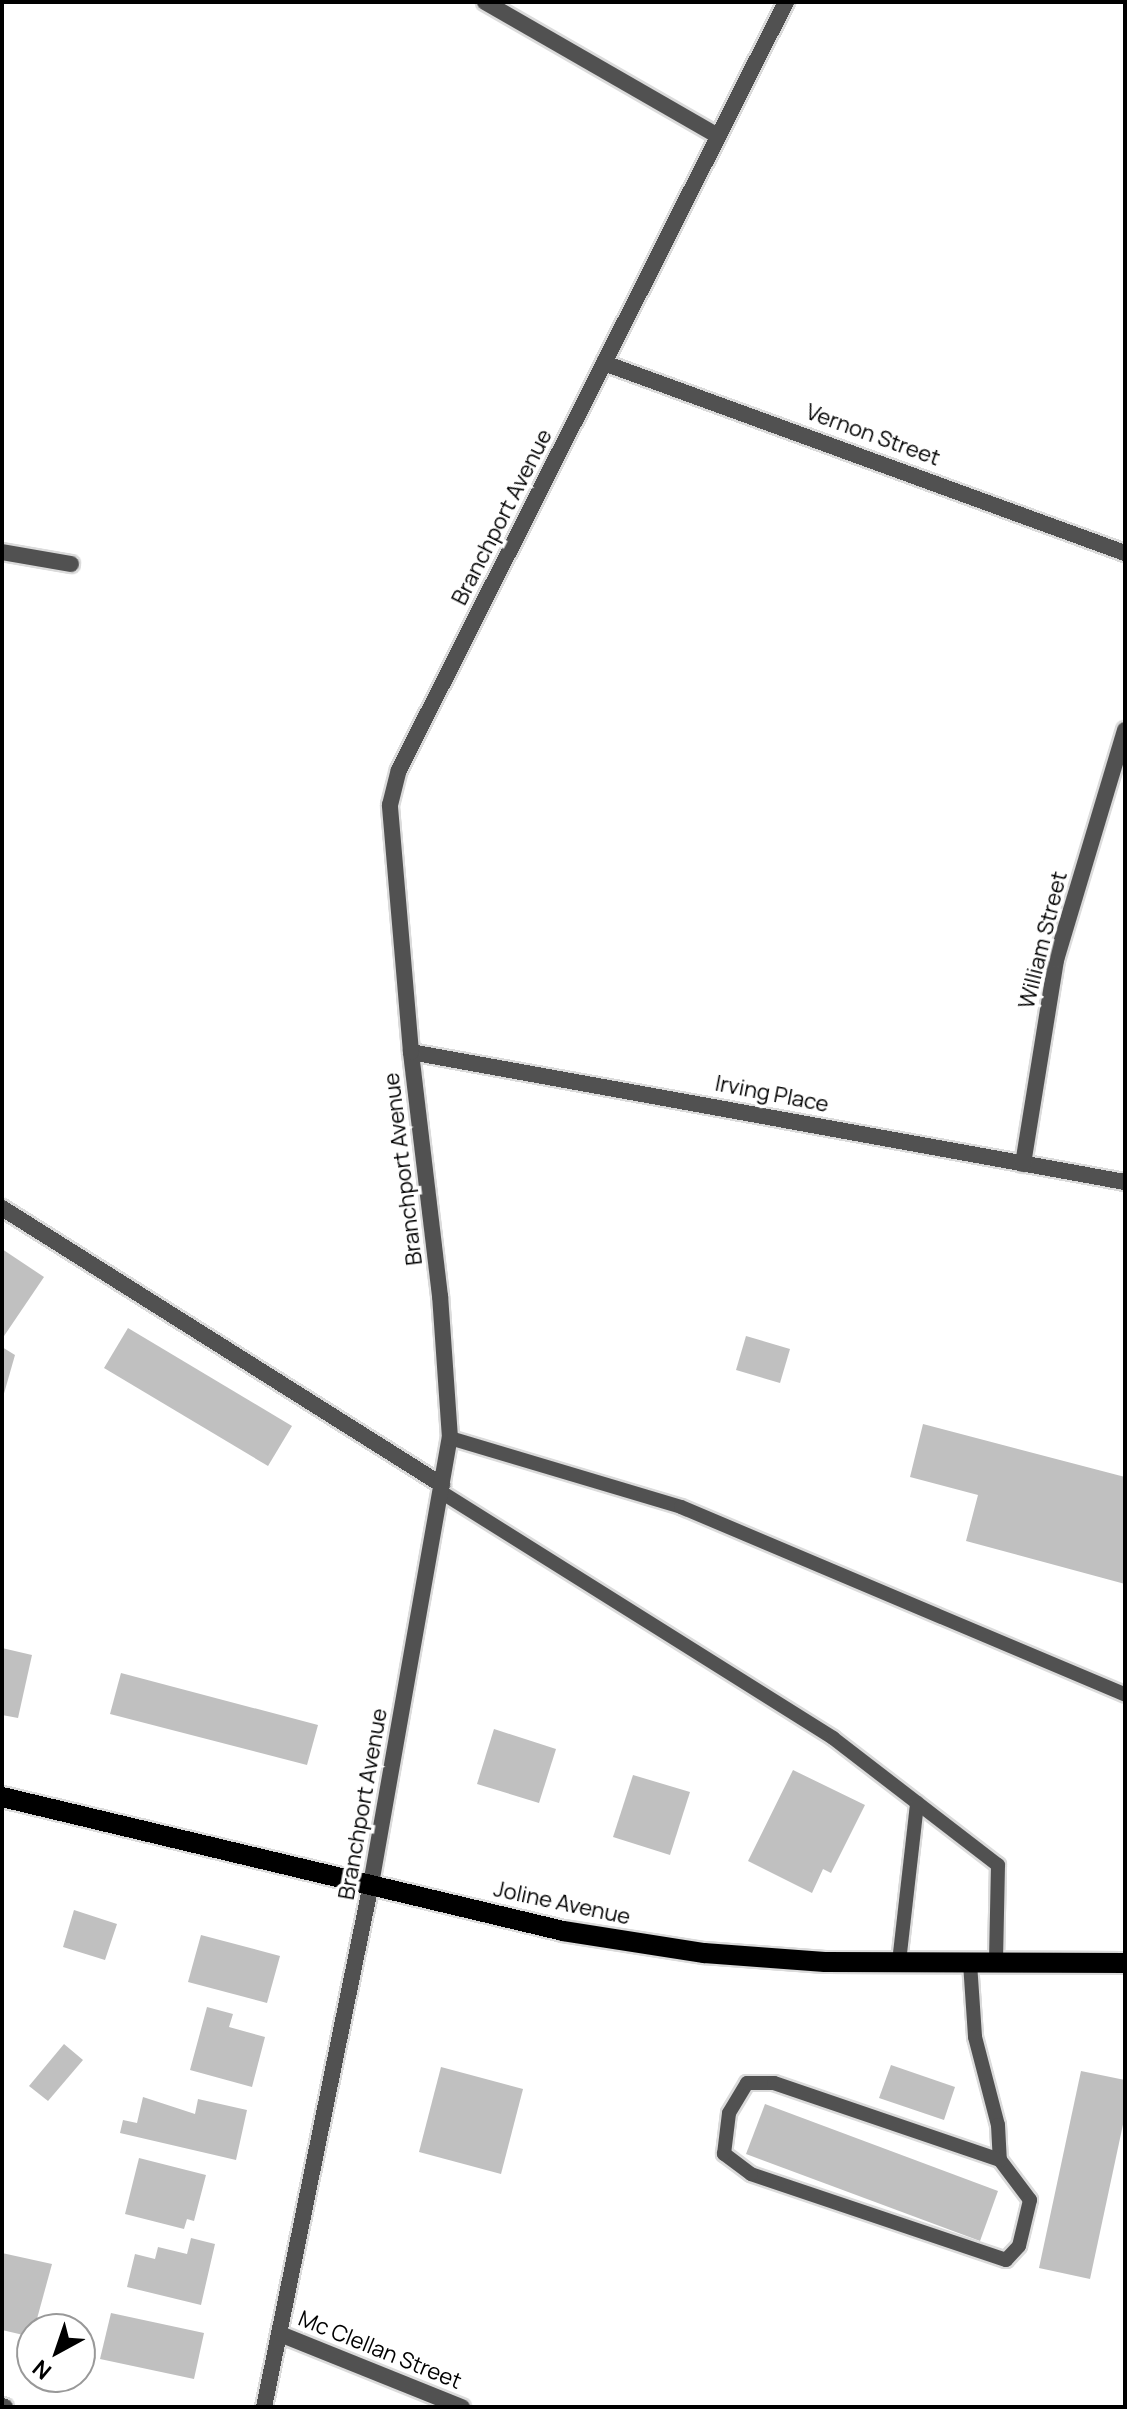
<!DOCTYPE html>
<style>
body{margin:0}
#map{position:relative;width:1127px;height:2409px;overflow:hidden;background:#fff;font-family:Manrope,sans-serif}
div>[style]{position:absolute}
.building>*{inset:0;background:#c0c0c0}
.roads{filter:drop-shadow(2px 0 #dbdbdb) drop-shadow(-2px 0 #dbdbdb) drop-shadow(0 2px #dbdbdb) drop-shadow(0 -2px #dbdbdb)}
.service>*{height:14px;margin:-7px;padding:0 7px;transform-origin:7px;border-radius:7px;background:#515151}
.minor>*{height:16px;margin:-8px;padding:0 8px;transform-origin:8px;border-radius:8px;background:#515151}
.tertiary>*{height:16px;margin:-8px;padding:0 8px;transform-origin:8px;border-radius:8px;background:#515151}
.primary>*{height:20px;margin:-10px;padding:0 10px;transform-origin:10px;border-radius:10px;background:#000}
span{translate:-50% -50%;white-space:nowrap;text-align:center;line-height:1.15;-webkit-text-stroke:7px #fff;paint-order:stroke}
.street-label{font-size:22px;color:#000}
.frame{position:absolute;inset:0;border:4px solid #000;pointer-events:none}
.north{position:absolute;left:16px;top:2313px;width:80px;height:80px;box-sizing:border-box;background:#fff;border:2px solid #999;border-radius:50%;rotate:220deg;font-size:22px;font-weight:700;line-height:32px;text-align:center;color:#000}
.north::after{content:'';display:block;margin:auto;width:28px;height:36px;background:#000;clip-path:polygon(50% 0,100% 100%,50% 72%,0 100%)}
</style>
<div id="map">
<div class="building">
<i style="clip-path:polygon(2px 1249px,44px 1277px,2px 1339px)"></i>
<i style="clip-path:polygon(128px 1328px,292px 1426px,268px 1466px,104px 1368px)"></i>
<i style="clip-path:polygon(746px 1336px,790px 1349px,780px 1383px,736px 1370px)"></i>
<i style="clip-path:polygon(2px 1347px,15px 1355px,3px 1397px,2px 1396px)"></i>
<i style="clip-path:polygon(923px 1424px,1125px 1477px,1125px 1584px,966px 1541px,978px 1495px,910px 1477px)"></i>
<i style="clip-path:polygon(2px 1648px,32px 1655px,18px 1718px,2px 1715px)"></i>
<i style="clip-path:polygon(121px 1673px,318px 1725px,307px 1765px,110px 1714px)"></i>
<i style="clip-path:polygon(494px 1729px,556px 1749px,539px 1803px,477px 1784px)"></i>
<i style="clip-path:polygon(793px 1770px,865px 1805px,831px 1873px,823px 1869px,812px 1893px,748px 1861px)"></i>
<i style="clip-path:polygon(633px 1775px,690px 1792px,670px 1855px,613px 1837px)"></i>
<i style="clip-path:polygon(74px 1910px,117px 1924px,105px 1960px,63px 1947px)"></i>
<i style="clip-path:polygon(201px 1935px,280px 1956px,267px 2003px,188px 1982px)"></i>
<i style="clip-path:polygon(207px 2007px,233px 2014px,229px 2027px,265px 2037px,252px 2087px,190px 2070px)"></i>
<i style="clip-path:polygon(64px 2044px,83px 2060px,48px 2101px,29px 2086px)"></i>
<i style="clip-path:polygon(891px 2065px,955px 2087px,944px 2120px,879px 2098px)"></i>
<i style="clip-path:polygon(441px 2067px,523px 2089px,501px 2174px,419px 2152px)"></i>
<i style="clip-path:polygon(1081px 2071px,1125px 2080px,1125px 2115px,1090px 2279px,1039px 2268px)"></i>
<i style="clip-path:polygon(143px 2097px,195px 2114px,198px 2099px,247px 2110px,236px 2160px,120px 2133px,123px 2120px,137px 2123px)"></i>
<i style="clip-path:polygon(765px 2104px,998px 2191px,980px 2241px,746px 2154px)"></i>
<i style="clip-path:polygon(139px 2158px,206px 2175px,194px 2221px,187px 2219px,184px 2229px,125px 2214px)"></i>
<i style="clip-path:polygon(191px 2238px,215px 2244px,201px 2305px,127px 2287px,135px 2254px,155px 2259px,158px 2247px,187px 2254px)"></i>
<i style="clip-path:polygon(2px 2253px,52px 2264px,32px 2337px,2px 2330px)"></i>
<i style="clip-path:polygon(111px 2313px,204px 2333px,194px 2379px,100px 2359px)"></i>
</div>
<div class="roads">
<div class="service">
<i style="left:450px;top:1438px;width:241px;rotate:16.6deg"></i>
<i style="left:681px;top:1507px;width:482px;rotate:22.9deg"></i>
<i style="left:441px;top:1492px;width:463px;rotate:32.1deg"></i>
<i style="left:833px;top:1738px;width:208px;rotate:37.6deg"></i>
<i style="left:998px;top:1865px;width:98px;rotate:91.2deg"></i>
<i style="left:899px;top:1962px;width:160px;rotate:-83.5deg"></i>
<i style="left:970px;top:1963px;width:74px;rotate:86.1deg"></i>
<i style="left:975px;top:2037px;width:91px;rotate:75.4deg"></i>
<i style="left:998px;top:2125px;width:35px;rotate:87deg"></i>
<i style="left:1000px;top:2160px;width:50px;rotate:53.1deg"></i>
<i style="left:1030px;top:2200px;width:47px;rotate:103.4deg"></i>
<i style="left:1019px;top:2246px;width:19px;rotate:133deg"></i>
<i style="left:1006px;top:2260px;width:269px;rotate:-161.4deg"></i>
<i style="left:751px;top:2174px;width:34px;rotate:-143deg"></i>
<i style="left:724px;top:2154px;width:41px;rotate:-83deg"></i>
<i style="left:729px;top:2113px;width:35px;rotate:-59deg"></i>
<i style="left:747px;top:2083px;width:27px"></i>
<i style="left:774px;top:2083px;width:239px;rotate:18.8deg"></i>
</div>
<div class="minor">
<i style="left:485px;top:2px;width:269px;rotate:29.9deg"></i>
<i style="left:604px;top:363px;width:555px;rotate:20.04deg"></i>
<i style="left:2px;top:552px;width:70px;rotate:9.9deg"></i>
<i style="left:411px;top:1052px;width:726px;rotate:10.32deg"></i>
<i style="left:1023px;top:1164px;width:207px;rotate:-80.8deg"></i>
<i style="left:1056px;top:960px;width:240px;rotate:-73.3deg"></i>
<i style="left:2px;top:1208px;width:520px;rotate:32.19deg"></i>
<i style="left:280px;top:2334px;width:196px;rotate:21.9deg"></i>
<i style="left:2px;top:2406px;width:3px;rotate:18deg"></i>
</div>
<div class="tertiary">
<i style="left:264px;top:2407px;width:534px;rotate:-78.44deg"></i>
<i style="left:371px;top:1884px;width:453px;rotate:-80deg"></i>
<i style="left:450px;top:1438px;width:142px;rotate:-94deg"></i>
<i style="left:440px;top:1296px;width:246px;rotate:-96.8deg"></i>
<i style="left:411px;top:1052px;width:248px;rotate:-94.9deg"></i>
<i style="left:390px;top:805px;width:36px;rotate:-76deg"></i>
<i style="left:399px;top:770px;width:860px;rotate:-63.26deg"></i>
</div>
<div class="primary">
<i style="left:2px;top:1797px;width:577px;rotate:13.43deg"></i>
<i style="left:563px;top:1931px;width:143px;rotate:8.9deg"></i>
<i style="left:704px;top:1953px;width:121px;rotate:4.3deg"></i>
<i style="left:825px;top:1962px;width:300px;rotate:0.2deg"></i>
</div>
</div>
<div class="street-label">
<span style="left:873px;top:435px;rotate:20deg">Vernon Street</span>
<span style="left:502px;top:517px;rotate:-63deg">Branchport Avenue</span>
<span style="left:1043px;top:940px;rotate:-76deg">William Street</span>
<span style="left:772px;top:1094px;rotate:11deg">Irving Place</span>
<span style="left:403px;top:1169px;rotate:-97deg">Branchport Avenue</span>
<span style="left:363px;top:1804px;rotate:-80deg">Branchport Avenue</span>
<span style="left:562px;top:1903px;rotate:12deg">Joline Avenue</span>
<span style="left:380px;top:2350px;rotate:22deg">Mc Clellan Street</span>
</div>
<div class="frame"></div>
<div class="north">N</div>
</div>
